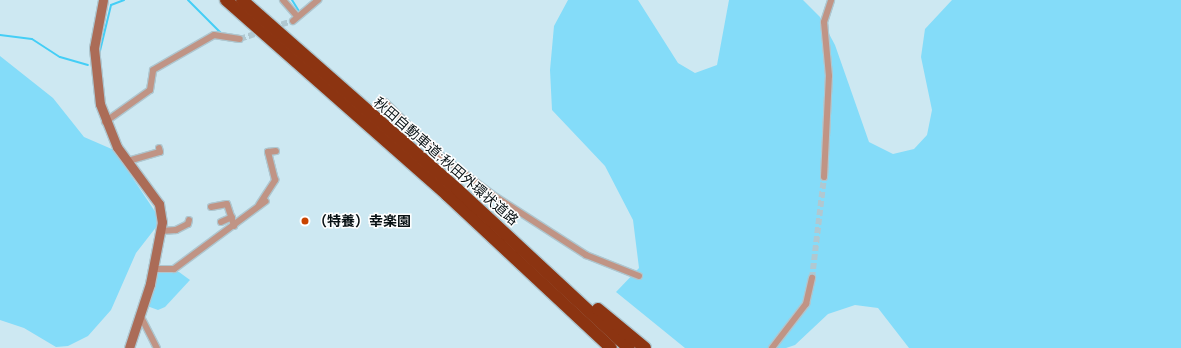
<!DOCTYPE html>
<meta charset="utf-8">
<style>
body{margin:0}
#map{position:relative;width:1181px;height:348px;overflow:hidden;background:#cde8f2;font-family:Manrope,"Noto Sans JP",sans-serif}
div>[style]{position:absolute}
.green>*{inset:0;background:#84dcf9}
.stream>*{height:2px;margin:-1px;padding:0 1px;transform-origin:1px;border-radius:1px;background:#44cef6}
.street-tunnel>*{height:6px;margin-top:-3px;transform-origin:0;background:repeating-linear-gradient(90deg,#b0c8d1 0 6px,transparent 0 9px)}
.roads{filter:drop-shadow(1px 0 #aec6cf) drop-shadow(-1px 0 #aec6cf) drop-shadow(0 1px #aec6cf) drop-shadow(0 -1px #aec6cf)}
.street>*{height:6px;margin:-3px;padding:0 3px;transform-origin:3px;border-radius:3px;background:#c09485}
.secondary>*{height:9px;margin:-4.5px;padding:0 4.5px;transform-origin:4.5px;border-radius:4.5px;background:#ab6c57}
.highway>*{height:12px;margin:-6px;padding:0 6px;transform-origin:6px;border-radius:6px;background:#8c3411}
.dots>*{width:11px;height:11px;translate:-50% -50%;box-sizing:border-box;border:2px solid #fff;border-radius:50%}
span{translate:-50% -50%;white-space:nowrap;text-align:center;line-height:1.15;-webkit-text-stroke:3px #fff;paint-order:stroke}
.street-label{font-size:14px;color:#091215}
.poi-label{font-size:14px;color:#091215;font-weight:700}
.left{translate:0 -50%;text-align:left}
</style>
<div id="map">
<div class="green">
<i style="clip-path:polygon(568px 0,638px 0,678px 63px,695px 73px,717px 65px,729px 0,803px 0,820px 17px,835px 45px,869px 142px,893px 154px,914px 149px,927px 135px,932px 110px,921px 57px,925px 29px,952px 0,1181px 0,1181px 348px,909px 348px,878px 308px,855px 305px,828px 314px,795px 345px,786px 348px,685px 348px,616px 292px,639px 268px,633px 220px,605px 166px,552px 110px,550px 70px,554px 26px)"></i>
<i style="clip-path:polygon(0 56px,53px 98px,84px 137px,114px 150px,156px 213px,157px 226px,136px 253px,111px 310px,88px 336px,68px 346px,56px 347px,24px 328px,0 320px)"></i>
<i style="clip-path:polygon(157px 272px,179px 272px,190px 280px,165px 307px,158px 310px,147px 306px)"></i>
</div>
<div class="stream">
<i style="left:188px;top:0;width:48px;rotate:45deg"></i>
<i style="left:292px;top:0;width:13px;rotate:58deg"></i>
<i style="left:0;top:35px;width:32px;rotate:7deg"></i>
<i style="left:32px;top:39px;width:33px;rotate:33deg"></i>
<i style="left:60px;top:57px;width:29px;rotate:16deg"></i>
<i style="left:99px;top:55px;width:51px;rotate:-76.5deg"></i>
<i style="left:111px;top:5px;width:14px;rotate:-21deg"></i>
</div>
<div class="street-tunnel">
<i style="left:273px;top:27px;width:21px;rotate:-17deg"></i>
<i style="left:240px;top:39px;width:24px;rotate:-19deg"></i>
<i style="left:812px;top:278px;width:102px;rotate:-83.2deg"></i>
</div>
<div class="roads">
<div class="street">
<i style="left:283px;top:0;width:21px;rotate:49deg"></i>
<i style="left:293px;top:21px;width:33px;rotate:-40deg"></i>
<i style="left:385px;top:102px;width:71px;rotate:44.4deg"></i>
<i style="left:436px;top:152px;width:71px;rotate:37deg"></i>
<i style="left:493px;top:195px;width:111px;rotate:32.8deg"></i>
<i style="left:586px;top:255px;width:57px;rotate:21.6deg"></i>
<i style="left:105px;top:122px;width:55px;rotate:-35.4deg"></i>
<i style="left:150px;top:90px;width:20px;rotate:-81deg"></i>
<i style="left:153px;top:70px;width:70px;rotate:-29.8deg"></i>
<i style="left:214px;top:35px;width:26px;rotate:9deg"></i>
<i style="left:128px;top:161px;width:33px;rotate:-16deg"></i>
<i style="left:160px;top:152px;width:4px;rotate:-104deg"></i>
<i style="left:824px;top:177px;width:101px;rotate:-87.2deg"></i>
<i style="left:829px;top:76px;width:54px;rotate:-95.3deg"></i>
<i style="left:824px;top:22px;width:23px;rotate:-72deg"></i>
<i style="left:259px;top:205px;width:30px;rotate:-57deg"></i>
<i style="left:275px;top:180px;width:29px;rotate:-104deg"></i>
<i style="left:268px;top:152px;width:8px;rotate:-7deg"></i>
<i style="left:211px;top:207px;width:16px;rotate:-11deg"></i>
<i style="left:227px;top:204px;width:23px;rotate:72deg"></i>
<i style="left:221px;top:222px;width:12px;rotate:-24deg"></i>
<i style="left:161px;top:231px;width:15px;rotate:-4deg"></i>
<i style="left:176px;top:230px;width:13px;rotate:-27deg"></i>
<i style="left:188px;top:224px;width:4px;rotate:-76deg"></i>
<i style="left:154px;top:269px;width:20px"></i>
<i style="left:174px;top:269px;width:114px;rotate:-36.5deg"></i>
<i style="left:140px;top:315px;width:37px;rotate:63deg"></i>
<i style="left:772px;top:348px;width:56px;rotate:-52.3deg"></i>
<i style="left:806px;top:304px;width:27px;rotate:-77deg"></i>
</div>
<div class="secondary">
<i style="left:103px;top:0;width:49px;rotate:100.6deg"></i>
<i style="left:94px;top:48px;width:56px;rotate:83.9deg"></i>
<i style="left:100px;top:104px;width:46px;rotate:68.4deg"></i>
<i style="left:117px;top:147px;width:71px;rotate:53.6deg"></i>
<i style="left:159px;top:204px;width:18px;rotate:81deg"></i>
<i style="left:162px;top:222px;width:63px;rotate:101deg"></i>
<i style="left:150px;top:284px;width:67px;rotate:108.2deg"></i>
</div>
<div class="highway">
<i style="left:226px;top:0;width:295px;rotate:41.4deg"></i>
<i style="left:447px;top:195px;width:224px;rotate:43deg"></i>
<i style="left:242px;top:0;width:286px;rotate:41.3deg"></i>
<i style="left:457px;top:189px;width:234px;rotate:42.8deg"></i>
<i style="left:598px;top:309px;width:61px;rotate:39.7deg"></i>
</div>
</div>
<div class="dots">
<i style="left:305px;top:221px;background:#c94300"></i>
</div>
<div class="street-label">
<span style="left:446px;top:161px;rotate:41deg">秋田自動車道;秋田外環状道路</span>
</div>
<div class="poi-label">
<span class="left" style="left:313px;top:221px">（特養）幸楽園</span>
</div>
</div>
